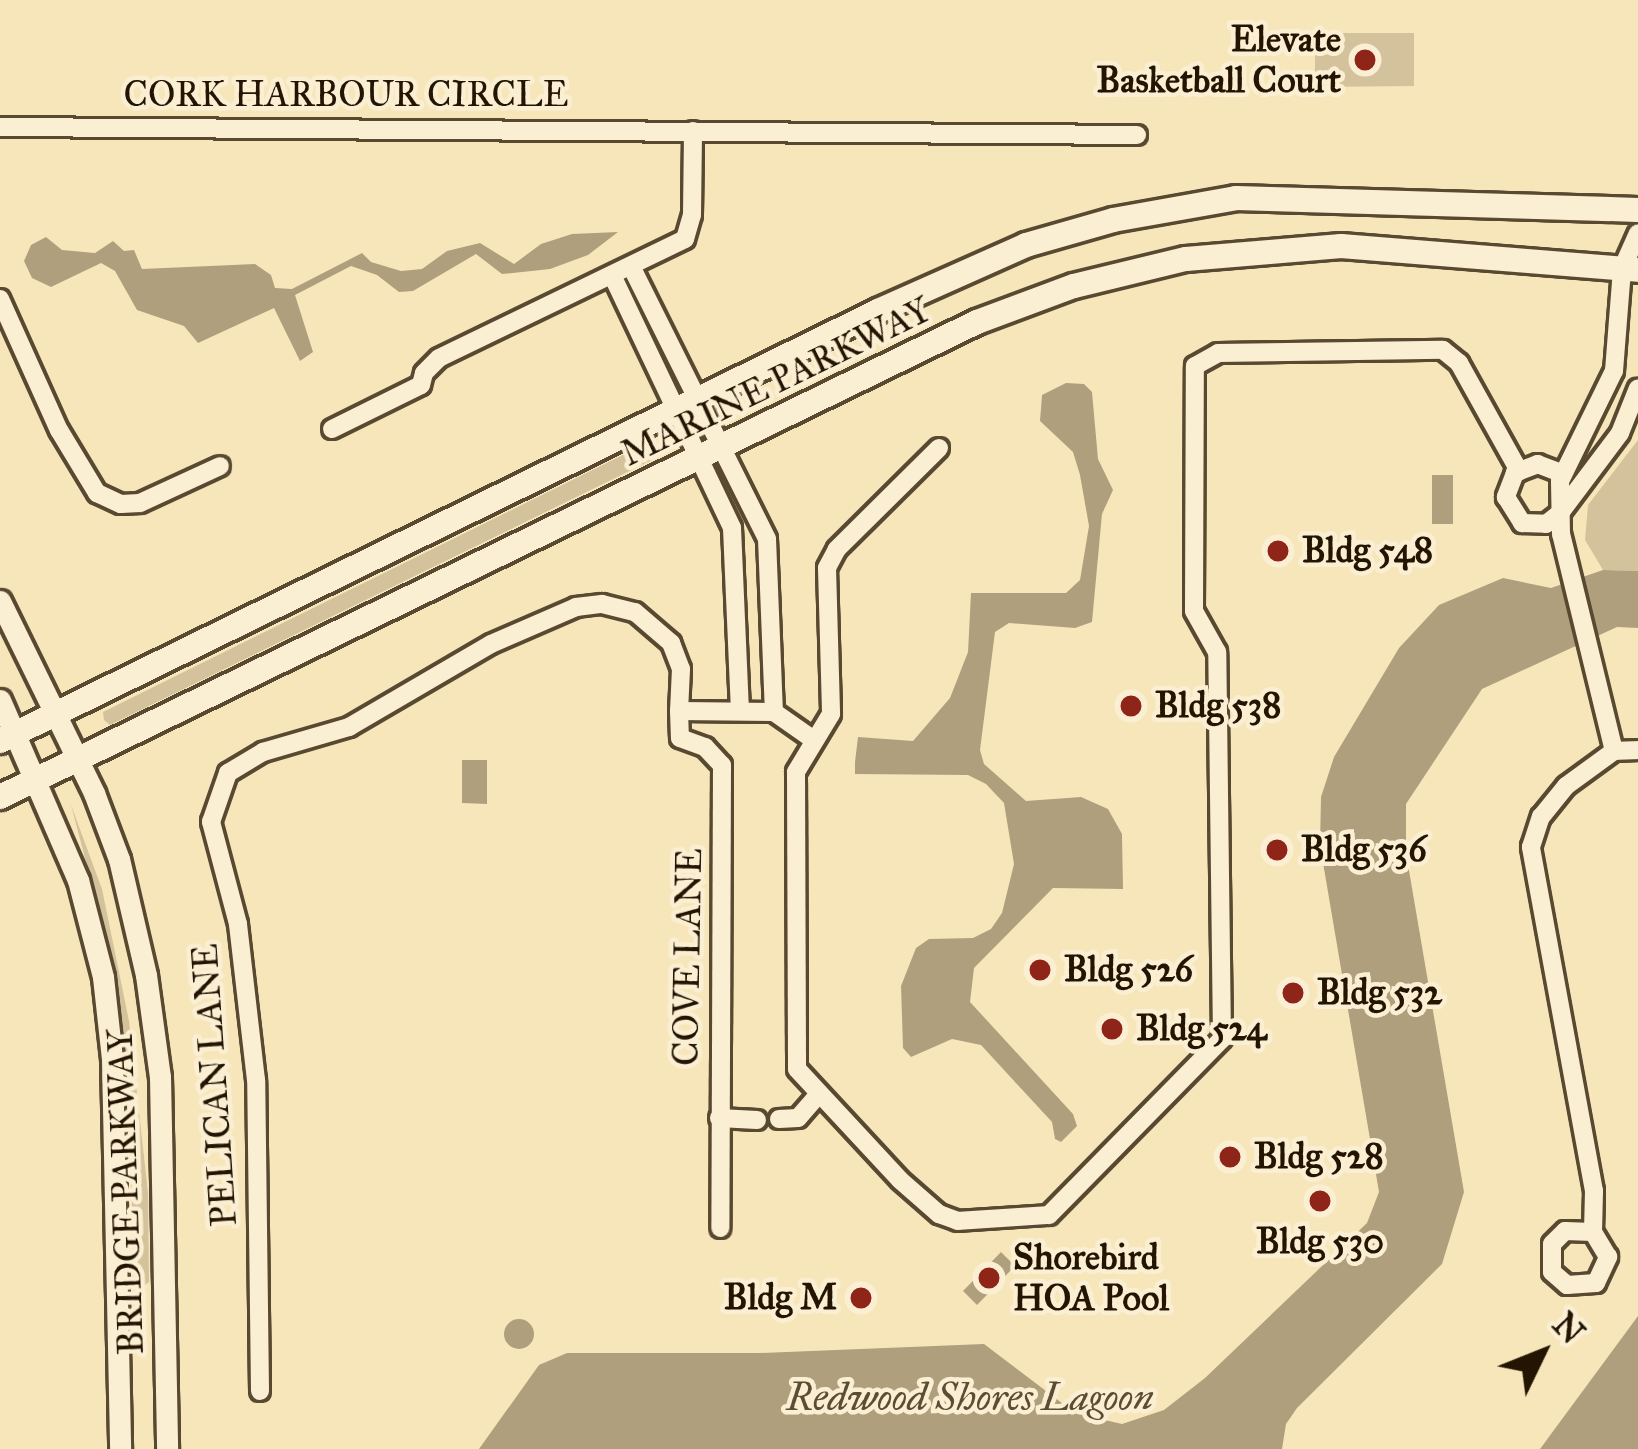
<!DOCTYPE html>
<style>
body{margin:0}
#map{position:relative;width:1638px;height:1449px;overflow:hidden;background:#f8e6bb;font-family:"IM FELL Great Primer",serif}
div>[style]{position:absolute}
.green>*{inset:0;background:#d4c29c}
.water>*{inset:0;background:#b09f7c}
.round{border-radius:50%}
.roads{filter:drop-shadow(3px 0 #594931) drop-shadow(-3px 0 #594931) drop-shadow(0 3px #594931) drop-shadow(0 -3px #594931)}
.minor>*{height:18px;margin:-9px;padding:0 9px;transform-origin:9px;border-radius:9px;background:#faefd3}
.tertiary>*{height:21px;margin:-10.5px;padding:0 10.5px;transform-origin:10.5px;border-radius:10.5px;background:#faefd3}
.secondary>*{height:24px;margin:-12px;padding:0 12px;transform-origin:12px;border-radius:12px;background:#faefd3}
.dots>*{width:33px;height:33px;translate:-50% -50%;box-sizing:border-box;border:6px solid #faefd3;border-radius:50%}
span{translate:-50% -50%;white-space:nowrap;text-align:center;line-height:1.15;-webkit-text-stroke:9px #faefd3;paint-order:stroke}
.poi-label{font-size:36px;color:#241503;font-weight:700}
.right{translate:-100% -50%;text-align:right}
.left{translate:0 -50%;text-align:left}
.street-label{font-size:36px;color:#241503}
.water-label{font-size:39px;color:#5c4c33;font-style:italic}
.north{position:absolute;left:1482px;top:1293px;width:120px;height:120px;-webkit-text-stroke:9px #faefd3;paint-order:stroke;rotate:47deg;font-size:33px;font-weight:700;line-height:48px;text-align:center;color:#241503}
.north::after{content:'';display:block;margin:auto;width:42px;height:54px;background:#241503;clip-path:polygon(50% 0,100% 100%,50% 72%,0 100%)}
</style>
<div id="map">
<div class="green">
<i style="clip-path:polygon(1315px 33px,1414px 33px,1414px 86px,1315px 87px)"></i>
<i style="clip-path:polygon(1638px 440px,1638px 571px,1603px 570px,1585px 540px,1588px 505px)"></i>
<i style="clip-path:polygon(645px 444px,652px 450px,652px 460px,110px 725px,104px 720px,103px 712px)"></i>
<i style="clip-path:polygon(71px 805px,102px 889px,129px 1021px,148px 1193px,149px 1282px,141px 1288px,134px 1283px,129px 1088px,118px 983px)"></i>
</div>
<div class="water">
<i style="clip-path:polygon(618px 232px,588px 255px,550px 269px,502px 274px,476px 254px,413px 291px,399px 292px,377px 275px,351px 266px,295px 295px,313px 352px,300px 361px,274px 308px,198px 343px,184px 326px,137px 310px,115px 271px,101px 263px,51px 287px,32px 278px,24px 261px,31px 245px,46px 237px,62px 250px,95px 253px,113px 241px,124px 251px,134px 250px,142px 269px,255px 264px,271px 275px,275px 288px,292px 289px,362px 253px,371px 262px,401px 271px,422px 269px,447px 251px,480px 243px,514px 264px,541px 244px,572px 234px)"></i>
<i style="clip-path:polygon(1066px 383px,1084px 384px,1092px 392px,1098px 459px,1113px 490px,1102px 514px,1092px 622px,1075px 628px,1009px 623px,995px 632px,980px 750px,984px 764px,1026px 801px,1081px 797px,1108px 809px,1122px 834px,1123px 889px,1053px 888px,974px 968px,970px 1002px,1073px 1114px,1077px 1126px,1061px 1142px,1055px 1139px,1052px 1122px,981px 1045px,952px 1039px,911px 1057px,903px 1048px,901px 986px,916px 948px,929px 939px,973px 938px,991px 929px,1002px 913px,1014px 864px,1004px 803px,986px 784px,968px 775px,855px 774px,855px 762px,858px 737px,913px 741px,950px 698px,968px 652px,971px 593px,1066px 593px,1080px 580px,1089px 526px,1080px 475px,1073px 452px,1040px 421px,1042px 395px)"></i>
<i style="clip-path:polygon(1432px 475px,1453px 475px,1453px 524px,1432px 524px)"></i>
<i style="clip-path:polygon(1603px 570px,1638px 571px,1638px 628px,1617px 627px,1482px 689px,1406px 804px,1406px 853px,1464px 1192px,1442px 1264px,1297px 1408px,1286px 1424px,1282px 1449px,479px 1449px,539px 1365px,567px 1353px,759px 1353px,984px 1344px,1075px 1413px,1122px 1424px,1164px 1410px,1205px 1378px,1367px 1223px,1379px 1192px,1320px 845px,1321px 797px,1334px 757px,1399px 648px,1439px 605px,1503px 578px,1551px 588px)"></i>
<i style="clip-path:polygon(462px 760px,487px 760px,487px 804px,462px 803px)"></i>
<i style="clip-path:polygon(1001px 1252px,1015px 1266px,977px 1305px,963px 1291px)"></i>
<i style="clip-path:polygon(1638px 1316px,1638px 1449px,1540px 1449px)"></i>
<i class="round" style="left:504px;top:1319px;width:30px;height:30px"></i>
</div>
<div class="roads">
<div class="minor">
<i style="left:0;top:127px;width:1137px;rotate:0.4deg"></i>
<i style="left:631px;top:266px;width:305px;rotate:63.5deg"></i>
<i style="left:767px;top:539px;width:173px;rotate:87.7deg"></i>
<i style="left:612px;top:275px;width:280px;rotate:64.6deg"></i>
<i style="left:732px;top:528px;width:181px;rotate:87.5deg"></i>
<i style="left:0;top:299px;width:144px;rotate:65.8deg"></i>
<i style="left:59px;top:430px;width:74px;rotate:58.9deg"></i>
<i style="left:97px;top:493px;width:26px;rotate:25deg"></i>
<i style="left:121px;top:504px;width:19px;rotate:-3deg"></i>
<i style="left:140px;top:503px;width:88px;rotate:-24.8deg"></i>
<i style="left:332px;top:429px;width:99px;rotate:-26.3deg"></i>
<i style="left:421px;top:385px;width:12px;rotate:-76deg"></i>
<i style="left:424px;top:373px;width:21px;rotate:-45deg"></i>
<i style="left:439px;top:358px;width:273px;rotate:-25.8deg"></i>
<i style="left:685px;top:239px;width:25px;rotate:-74deg"></i>
<i style="left:692px;top:215px;width:84px;rotate:-89.3deg"></i>
<i style="left:939px;top:448px;width:144px;rotate:135.3deg"></i>
<i style="left:837px;top:549px;width:21px;rotate:118deg"></i>
<i style="left:827px;top:568px;width:146px;rotate:88.4deg"></i>
<i style="left:831px;top:714px;width:68px;rotate:121.1deg"></i>
<i style="left:796px;top:772px;width:297px;rotate:89.8deg"></i>
<i style="left:797px;top:1069px;width:151px;rotate:47.1deg"></i>
<i style="left:900px;top:1180px;width:52px;rotate:41.1deg"></i>
<i style="left:939px;top:1214px;width:20px;rotate:20deg"></i>
<i style="left:958px;top:1221px;width:91px;rotate:-3.8deg"></i>
<i style="left:1049px;top:1215px;width:247px;rotate:-45.5deg"></i>
<i style="left:1222px;top:1039px;width:387px;rotate:-90.7deg"></i>
<i style="left:1217px;top:652px;width:47px;rotate:-119.3deg"></i>
<i style="left:1194px;top:611px;width:245px;rotate:-89.8deg"></i>
<i style="left:1195px;top:366px;width:26px;rotate:-29deg"></i>
<i style="left:1218px;top:353px;width:225px;rotate:-0.8deg"></i>
<i style="left:1443px;top:350px;width:21px;rotate:39deg"></i>
<i style="left:1459px;top:363px;width:124px;rotate:60.9deg"></i>
<i style="left:1561px;top:473px;width:25px;rotate:-159deg"></i>
<i style="left:1538px;top:464px;width:25px;rotate:159deg"></i>
<i style="left:1515px;top:473px;width:26px;rotate:111deg"></i>
<i style="left:1506px;top:497px;width:31px;rotate:58deg"></i>
<i style="left:1522px;top:523px;width:24px;rotate:2deg"></i>
<i style="left:1546px;top:524px;width:18px;rotate:-38deg"></i>
<i style="left:1560px;top:513px;width:100px;rotate:-53.1deg"></i>
<i style="left:1620px;top:433px;width:48px;rotate:-68.2deg"></i>
<i style="left:679px;top:711px;width:27px;rotate:88deg"></i>
<i style="left:680px;top:738px;width:27px;rotate:20deg"></i>
<i style="left:705px;top:747px;width:25px;rotate:47deg"></i>
<i style="left:722px;top:765px;width:463px;rotate:90.2deg"></i>
<i style="left:1614px;top:751px;width:223px;rotate:-103.7deg"></i>
<i style="left:1561px;top:534px;width:53px;rotate:-91.1deg"></i>
<i style="left:1560px;top:481px;width:123px;rotate:-63.9deg"></i>
<i style="left:1614px;top:371px;width:102px;rotate:-85.5deg"></i>
<i style="left:1622px;top:269px;width:39px;rotate:-66deg"></i>
<i style="left:719px;top:1118px;width:38px;rotate:3deg"></i>
<i style="left:779px;top:1119px;width:19px;rotate:-3deg"></i>
<i style="left:798px;top:1118px;width:29px;rotate:-49deg"></i>
<i style="left:1593px;top:1232px;width:28px;rotate:-178deg"></i>
<i style="left:1565px;top:1231px;width:18px;rotate:135deg"></i>
<i style="left:1552px;top:1244px;width:28px;rotate:90deg"></i>
<i style="left:1552px;top:1272px;width:20px;rotate:41deg"></i>
<i style="left:1567px;top:1285px;width:29px;rotate:-4deg"></i>
<i style="left:1596px;top:1283px;width:29px;rotate:-65deg"></i>
<i style="left:1608px;top:1257px;width:29px;rotate:-121deg"></i>
<i style="left:1593px;top:1232px;width:41px;rotate:-88.6deg"></i>
<i style="left:1594px;top:1191px;width:350px;rotate:-100.4deg"></i>
<i style="left:1531px;top:847px;width:32px;rotate:-72deg"></i>
<i style="left:1541px;top:817px;width:40px;rotate:-51deg"></i>
<i style="left:1566px;top:786px;width:59px;rotate:-36.1deg"></i>
<i style="left:1614px;top:751px;width:24px;rotate:-2deg"></i>
<i style="left:260px;top:1391px;width:311px;rotate:-90.7deg"></i>
<i style="left:256px;top:1080px;width:157px;rotate:-96.6deg"></i>
<i style="left:238px;top:924px;width:106px;rotate:-104.8deg"></i>
<i style="left:211px;top:822px;width:52px;rotate:-70.9deg"></i>
<i style="left:228px;top:773px;width:41px;rotate:-31deg"></i>
<i style="left:263px;top:752px;width:90px;rotate:-16.2deg"></i>
<i style="left:349px;top:727px;width:164px;rotate:-30.3deg"></i>
<i style="left:491px;top:644px;width:93px;rotate:-23.5deg"></i>
<i style="left:576px;top:607px;width:26px;rotate:-7deg"></i>
<i style="left:602px;top:604px;width:34px;rotate:14deg"></i>
<i style="left:635px;top:612px;width:48px;rotate:40.7deg"></i>
<i style="left:671px;top:643px;width:28px;rotate:69deg"></i>
<i style="left:681px;top:669px;width:42px;rotate:92.7deg"></i>
<i style="left:679px;top:711px;width:95px;rotate:0.6deg"></i>
<i style="left:774px;top:712px;width:49px;rotate:35deg"></i>
</div>
<div class="tertiary">
<i style="left:0;top:601px;width:214px;rotate:63.9deg"></i>
<i style="left:94px;top:793px;width:71px;rotate:69.3deg"></i>
<i style="left:119px;top:859px;width:119px;rotate:76.9deg"></i>
<i style="left:146px;top:975px;width:103px;rotate:82.2deg"></i>
<i style="left:160px;top:1077px;width:372px;rotate:88.9deg"></i>
<i style="left:0;top:700px;width:196px;rotate:66.6deg"></i>
<i style="left:78px;top:880px;width:100px;rotate:75.5deg"></i>
<i style="left:103px;top:977px;width:82px;rotate:83.7deg"></i>
<i style="left:112px;top:1059px;width:390px;rotate:88.8deg"></i>
</div>
<div class="secondary">
<i style="left:0;top:741px;width:978px;rotate:-26.09deg"></i>
<i style="left:878px;top:311px;width:162px;rotate:-24deg"></i>
<i style="left:1026px;top:245px;width:91px;rotate:-16deg"></i>
<i style="left:1113px;top:220px;width:125px;rotate:-10.1deg"></i>
<i style="left:1236px;top:198px;width:402px;rotate:1.7deg"></i>
<i style="left:0;top:797px;width:1086px;rotate:-25.93deg"></i>
<i style="left:977px;top:322px;width:103px;rotate:-20.4deg"></i>
<i style="left:1074px;top:286px;width:115px;rotate:-13.6deg"></i>
<i style="left:1186px;top:259px;width:156px;rotate:-4.8deg"></i>
<i style="left:1341px;top:246px;width:298px;rotate:4.6deg"></i>
</div>
</div>
<div class="dots">
<i style="left:1365px;top:60px;background:#8f2418"></i>
<i style="left:1278px;top:551px;background:#8f2418"></i>
<i style="left:1131px;top:706px;background:#8f2418"></i>
<i style="left:1277px;top:850px;background:#8f2418"></i>
<i style="left:1040px;top:970px;background:#8f2418"></i>
<i style="left:1293px;top:993px;background:#8f2418"></i>
<i style="left:1112px;top:1029px;background:#8f2418"></i>
<i style="left:1230px;top:1157px;background:#8f2418"></i>
<i style="left:1320px;top:1201px;background:#8f2418"></i>
<i style="left:989px;top:1278px;background:#8f2418"></i>
<i style="left:861px;top:1298px;background:#8f2418"></i>
</div>
<div class="poi-label">
<span class="right" style="left:1341px;top:60px">Elevate<br>Basketball Court</span>
<span class="left" style="left:1302px;top:551px">Bldg 548</span>
<span class="left" style="left:1155px;top:706px">Bldg 538</span>
<span class="left" style="left:1301px;top:850px">Bldg 536</span>
<span class="left" style="left:1064px;top:970px">Bldg 526</span>
<span class="left" style="left:1317px;top:993px">Bldg 532</span>
<span class="left" style="left:1136px;top:1029px">Bldg 524</span>
<span class="left" style="left:1254px;top:1157px">Bldg 528</span>
<span style="left:1320px;top:1242px">Bldg 530</span>
<span class="left" style="left:1013px;top:1278px">Shorebird<br>HOA Pool</span>
<span class="right" style="left:837px;top:1298px">Bldg M</span>
</div>
<div class="street-label">
<span style="left:346px;top:95px">CORK HARBOUR CIRCLE</span>
<span style="left:776px;top:382px;rotate:-26deg">MARINE PARKWAY</span>
<span style="left:688px;top:957px;rotate:-89deg">COVE LANE</span>
<span style="left:215px;top:1085px;rotate:-94deg">PELICAN LANE</span>
<span style="left:126px;top:1192px;rotate:-92deg">BRIDGE PARKWAY</span>
</div>
<div class="water-label">
<span style="left:970px;top:1397px">Redwood Shores Lagoon</span>
</div>
<div class="north">N</div>
</div>
